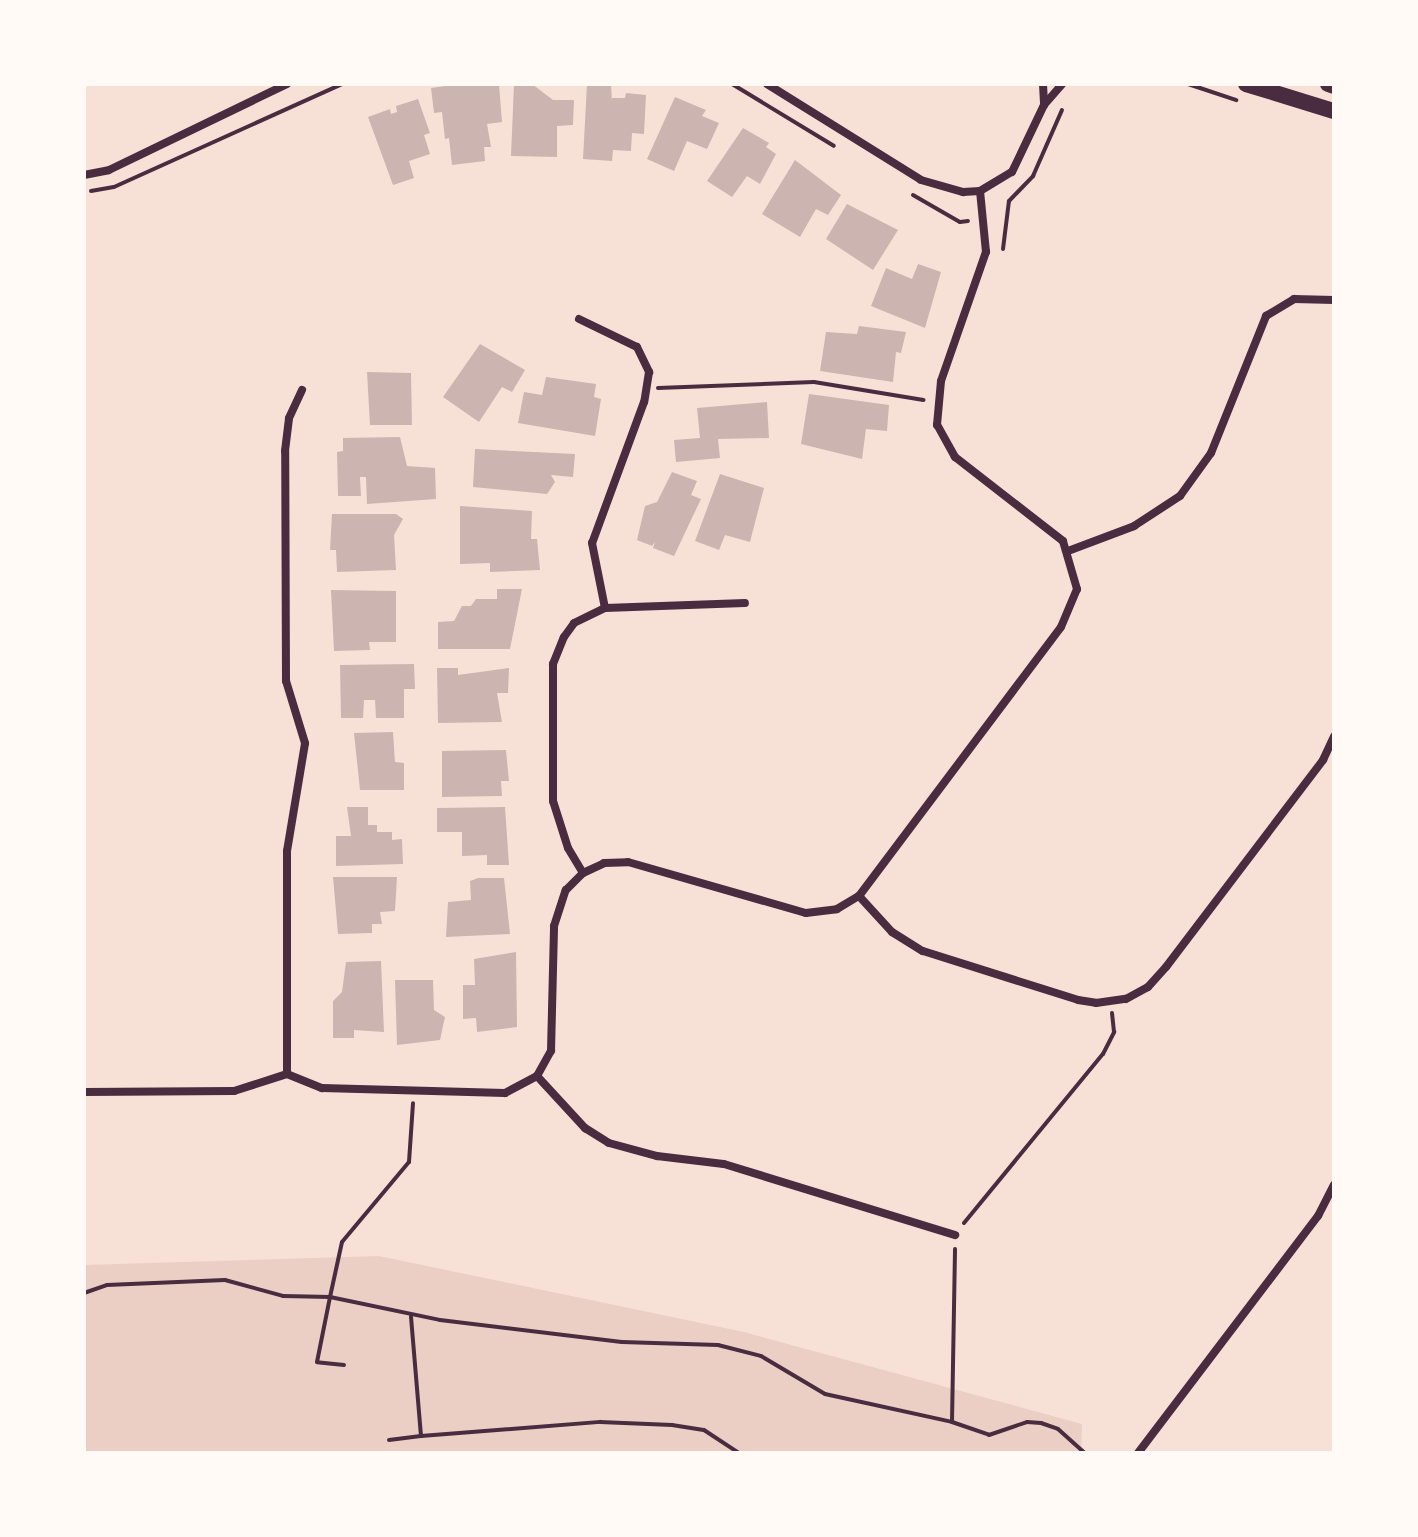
<!DOCTYPE html>
<style>
body{margin:0}
#map{position:relative;width:1418px;height:1537px;overflow:hidden;background:#f7e1d7;font-family:Figtree,sans-serif}
div>[style]{position:absolute}
.green>*{inset:0;background:#ebcfc5}
.building>*{inset:0;background:#ccb4b1}
.path>*{height:4px;margin:-2px;padding:0 2px;transform-origin:2px;border-radius:2px;background:#4a2c40}
.minor>*{height:8px;margin:-4px;padding:0 4px;transform-origin:4px;border-radius:4px;background:#4a2c40}
.secondary>*{height:16px;margin:-8px;padding:0 8px;transform-origin:8px;border-radius:8px;background:#4a2c40}
span{translate:-50% -50%;white-space:nowrap;text-align:center;line-height:1.15;-webkit-text-stroke:6px #fffaf5;paint-order:stroke}
.frame{position:absolute;inset:0;border:86px solid #fffaf5;pointer-events:none}
</style>
<div id="map">
<div class="green">
<i style="clip-path:polygon(379px 1256px,744px 1332px,1082px 1424px,1081px 1453px,84px 1453px,84px 1265px)"></i>
</div>
<div class="building">
<i style="clip-path:polygon(459px 84px,499px 84px,502px 122px,487px 124px,491px 147px,484px 147px,485px 161px,452px 165px,449px 138px,445px 139px,442px 112px,434px 113px,431px 88px)"></i>
<i style="clip-path:polygon(514px 84px,532px 84px,553px 100px,574px 100px,573px 125px,557px 126px,557px 157px,511px 156px)"></i>
<i style="clip-path:polygon(587px 84px,611px 84px,612px 103px,612px 98px,625px 98px,626px 93px,646px 95px,644px 134px,632px 133px,631px 151px,613px 150px,612px 161px,583px 159px)"></i>
<i style="clip-path:polygon(675px 97px,706px 110px,702px 116px,719px 123px,707px 149px,687px 141px,674px 171px,647px 159px)"></i>
<i style="clip-path:polygon(418px 99px,430px 133px,424px 135px,430px 154px,409px 161px,414px 178px,393px 185px,368px 117px,390px 109px,391px 114px,397px 112px,396px 106px)"></i>
<i style="clip-path:polygon(743px 128px,769px 143px,766px 147px,776px 154px,760px 184px,747px 176px,732px 197px,707px 181px)"></i>
<i style="clip-path:polygon(795px 160px,841px 195px,828px 215px,816px 209px,800px 237px,762px 214px)"></i>
<i style="clip-path:polygon(847px 204px,898px 230px,873px 270px,826px 239px)"></i>
<i style="clip-path:polygon(918px 264px,941px 272px,925px 328px,871px 306px,886px 268px,912px 279px)"></i>
<i style="clip-path:polygon(859px 326px,906px 332px,901px 353px,896px 352px,893px 382px,820px 371px,826px 332px,857px 334px)"></i>
<i style="clip-path:polygon(480px 344px,525px 370px,512px 392px,502px 387px,479px 422px,443px 397px)"></i>
<i style="clip-path:polygon(367px 372px,411px 373px,412px 425px,370px 425px)"></i>
<i style="clip-path:polygon(546px 377px,596px 384px,594px 397px,601px 399px,595px 436px,518px 423px,524px 392px,542px 395px)"></i>
<i style="clip-path:polygon(809px 394px,889px 405px,887px 431px,866px 429px,862px 459px,801px 444px)"></i>
<i style="clip-path:polygon(767px 402px,769px 438px,718px 439px,720px 458px,676px 462px,674px 440px,700px 438px,697px 408px)"></i>
<i style="clip-path:polygon(400px 437px,407px 466px,435px 468px,436px 499px,367px 504px,366px 477px,360px 477px,361px 496px,338px 496px,337px 452px,343px 451px,343px 438px)"></i>
<i style="clip-path:polygon(475px 449px,575px 454px,573px 477px,551px 475px,555px 482px,547px 494px,473px 487px)"></i>
<i style="clip-path:polygon(672px 472px,697px 481px,691px 495px,701px 499px,674px 556px,653px 548px,655px 542px,652px 546px,637px 540px,645px 506px,657px 502px)"></i>
<i style="clip-path:polygon(720px 474px,764px 488px,750px 542px,725px 535px,719px 550px,695px 541px)"></i>
<i style="clip-path:polygon(460px 506px,532px 511px,531px 539px,537px 539px,540px 570px,490px 572px,490px 563px,460px 564px)"></i>
<i style="clip-path:polygon(332px 514px,396px 514px,403px 519px,394px 535px,396px 570px,337px 572px,336px 550px,330px 550px)"></i>
<i style="clip-path:polygon(497px 589px,522px 589px,510px 649px,438px 649px,438px 622px,454px 621px,462px 606px,471px 606px,476px 599px,497px 599px)"></i>
<i style="clip-path:polygon(331px 590px,396px 591px,396px 642px,369px 642px,370px 650px,334px 651px)"></i>
<i style="clip-path:polygon(414px 664px,415px 689px,404px 689px,404px 718px,376px 718px,375px 700px,364px 700px,363px 718px,341px 718px,340px 665px)"></i>
<i style="clip-path:polygon(437px 668px,458px 668px,458px 675px,509px 668px,508px 693px,497px 693px,502px 722px,438px 723px)"></i>
<i style="clip-path:polygon(393px 732px,395px 762px,404px 763px,404px 790px,360px 790px,354px 733px)"></i>
<i style="clip-path:polygon(506px 750px,509px 781px,501px 781px,502px 796px,442px 797px,442px 751px)"></i>
<i style="clip-path:polygon(347px 807px,368px 807px,368px 825px,377px 825px,377px 832px,392px 832px,392px 840px,402px 839px,403px 864px,336px 866px,336px 836px,351px 836px)"></i>
<i style="clip-path:polygon(505px 807px,509px 865px,487px 865px,487px 855px,462px 856px,462px 832px,437px 832px,437px 808px)"></i>
<i style="clip-path:polygon(333px 877px,397px 877px,395px 911px,380px 912px,382px 924px,372px 924px,372px 933px,338px 934px)"></i>
<i style="clip-path:polygon(478px 878px,504px 878px,510px 934px,446px 937px,448px 902px,471px 900px,470px 881px)"></i>
<i style="clip-path:polygon(516px 952px,517px 1027px,477px 1032px,476px 1018px,463px 1019px,463px 985px,475px 985px,474px 959px)"></i>
<i style="clip-path:polygon(381px 961px,384px 1032px,354px 1030px,354px 1038px,333px 1038px,333px 1001px,342px 992px,346px 962px)"></i>
<i style="clip-path:polygon(395px 980px,433px 980px,434px 1010px,445px 1017px,440px 1040px,397px 1045px)"></i>
</div>
<div class="path">
<i style="left:732px;top:84px;width:119px;rotate:31.3deg"></i>
<i style="left:1188px;top:84px;width:51px;rotate:18.4deg"></i>
<i style="left:91px;top:191px;width:23px;rotate:-10deg"></i>
<i style="left:114px;top:187px;width:250px;rotate:-24.3deg"></i>
<i style="left:913px;top:195px;width:54px;rotate:29.9deg"></i>
<i style="left:960px;top:222px;width:8px;rotate:-7deg"></i>
<i style="left:1003px;top:249px;width:48px;rotate:-82.9deg"></i>
<i style="left:1009px;top:201px;width:35px;rotate:-46deg"></i>
<i style="left:1033px;top:176px;width:72px;rotate:-66.3deg"></i>
<i style="left:658px;top:388px;width:156px;rotate:-2.2deg"></i>
<i style="left:814px;top:382px;width:111px;rotate:9.3deg"></i>
<i style="left:964px;top:1223px;width:219px;rotate:-50.6deg"></i>
<i style="left:1103px;top:1054px;width:25px;rotate:-63deg"></i>
<i style="left:1114px;top:1032px;width:19px;rotate:-96deg"></i>
<i style="left:84px;top:1293px;width:24px;rotate:-19deg"></i>
<i style="left:107px;top:1285px;width:118px;rotate:-2.4deg"></i>
<i style="left:225px;top:1280px;width:60px;rotate:15.4deg"></i>
<i style="left:283px;top:1296px;width:47px;rotate:1.2deg"></i>
<i style="left:330px;top:1297px;width:56px;rotate:-77.7deg"></i>
<i style="left:342px;top:1242px;width:104px;rotate:-50.1deg"></i>
<i style="left:409px;top:1162px;width:59px;rotate:-86.1deg"></i>
<i style="left:344px;top:1365px;width:27px;rotate:-174deg"></i>
<i style="left:317px;top:1362px;width:66px;rotate:-78.7deg"></i>
<i style="left:330px;top:1297px;width:112px;rotate:11.8deg"></i>
<i style="left:440px;top:1320px;width:183px;rotate:6.9deg"></i>
<i style="left:622px;top:1342px;width:96px;rotate:1.8deg"></i>
<i style="left:718px;top:1345px;width:44px;rotate:14.3deg"></i>
<i style="left:761px;top:1356px;width:74px;rotate:30.7deg"></i>
<i style="left:825px;top:1394px;width:130px;rotate:12.4deg"></i>
<i style="left:952px;top:1422px;width:173px;rotate:-89deg"></i>
<i style="left:952px;top:1422px;width:39px;rotate:19deg"></i>
<i style="left:989px;top:1435px;width:40px;rotate:-18.9deg"></i>
<i style="left:1027px;top:1422px;width:14px;rotate:4deg"></i>
<i style="left:1041px;top:1423px;width:18px;rotate:19deg"></i>
<i style="left:1058px;top:1429px;width:36px;rotate:42deg"></i>
<i style="left:421px;top:1436px;width:180px;rotate:-4.5deg"></i>
<i style="left:600px;top:1422px;width:72px;rotate:2.4deg"></i>
<i style="left:672px;top:1425px;width:32px;rotate:9deg"></i>
<i style="left:704px;top:1430px;width:42px;rotate:33.3deg"></i>
<i style="left:389px;top:1440px;width:32px;rotate:-7deg"></i>
<i style="left:421px;top:1436px;width:120px;rotate:-94.8deg"></i>
</div>
<div class="minor">
<i style="left:767px;top:84px;width:181px;rotate:31.9deg"></i>
<i style="left:921px;top:180px;width:44px;rotate:15.9deg"></i>
<i style="left:963px;top:192px;width:17px;rotate:-3deg"></i>
<i style="left:980px;top:191px;width:37px;rotate:-31deg"></i>
<i style="left:1012px;top:172px;width:74px;rotate:-64.5deg"></i>
<i style="left:1044px;top:105px;width:28px;rotate:-49deg"></i>
<i style="left:1043px;top:84px;width:21px;rotate:87deg"></i>
<i style="left:84px;top:175px;width:25px;rotate:-11deg"></i>
<i style="left:109px;top:170px;width:198px;rotate:-25.8deg"></i>
<i style="left:579px;top:319px;width:64px;rotate:25.8deg"></i>
<i style="left:637px;top:347px;width:28px;rotate:64deg"></i>
<i style="left:649px;top:372px;width:30px;rotate:99deg"></i>
<i style="left:644px;top:402px;width:150px;rotate:110.2deg"></i>
<i style="left:592px;top:543px;width:66px;rotate:78.7deg"></i>
<i style="left:1068px;top:551px;width:71px;rotate:-20.7deg"></i>
<i style="left:1134px;top:526px;width:55px;rotate:-33.1deg"></i>
<i style="left:1180px;top:496px;width:53px;rotate:-54.2deg"></i>
<i style="left:1211px;top:453px;width:148px;rotate:-68.1deg"></i>
<i style="left:1266px;top:316px;width:33px;rotate:-31deg"></i>
<i style="left:1294px;top:299px;width:40px;rotate:1.4deg"></i>
<i style="left:583px;top:873px;width:29px;rotate:-121deg"></i>
<i style="left:568px;top:848px;width:49px;rotate:-107.7deg"></i>
<i style="left:553px;top:801px;width:137px;rotate:-90deg"></i>
<i style="left:553px;top:664px;width:29px;rotate:-68deg"></i>
<i style="left:564px;top:637px;width:17px;rotate:-54deg"></i>
<i style="left:574px;top:623px;width:34px;rotate:-26deg"></i>
<i style="left:605px;top:608px;width:140px;rotate:-2deg"></i>
<i style="left:859px;top:896px;width:49px;rotate:47.5deg"></i>
<i style="left:892px;top:932px;width:36px;rotate:32deg"></i>
<i style="left:923px;top:951px;width:163px;rotate:17.5deg"></i>
<i style="left:1078px;top:1000px;width:18px;rotate:9deg"></i>
<i style="left:1096px;top:1003px;width:30px;rotate:-8deg"></i>
<i style="left:1126px;top:999px;width:25px;rotate:-29deg"></i>
<i style="left:1148px;top:987px;width:27px;rotate:-48deg"></i>
<i style="left:1166px;top:967px;width:260px;rotate:-52.8deg"></i>
<i style="left:1323px;top:760px;width:26px;rotate:-65deg"></i>
<i style="left:287px;top:1074px;width:223px;rotate:-90deg"></i>
<i style="left:287px;top:851px;width:109px;rotate:-80.5deg"></i>
<i style="left:305px;top:743px;width:65px;rotate:-107deg"></i>
<i style="left:286px;top:681px;width:230px;rotate:-90.2deg"></i>
<i style="left:285px;top:451px;width:33px;rotate:-83deg"></i>
<i style="left:289px;top:418px;width:31px;rotate:-65deg"></i>
<i style="left:537px;top:1076px;width:71px;rotate:47.3deg"></i>
<i style="left:585px;top:1128px;width:28px;rotate:32deg"></i>
<i style="left:609px;top:1143px;width:50px;rotate:15.2deg"></i>
<i style="left:657px;top:1156px;width:67px;rotate:6.8deg"></i>
<i style="left:724px;top:1164px;width:242px;rotate:17.1deg"></i>
<i style="left:84px;top:1092px;width:150px;rotate:-0.4deg"></i>
<i style="left:234px;top:1091px;width:56px;rotate:-17.8deg"></i>
<i style="left:287px;top:1074px;width:38px;rotate:22deg"></i>
<i style="left:322px;top:1088px;width:183px;rotate:1.6deg"></i>
<i style="left:505px;top:1093px;width:36px;rotate:-28deg"></i>
<i style="left:537px;top:1076px;width:29px;rotate:-61deg"></i>
<i style="left:551px;top:1051px;width:125px;rotate:-88.6deg"></i>
<i style="left:554px;top:926px;width:38px;rotate:-72deg"></i>
<i style="left:566px;top:890px;width:24px;rotate:-45deg"></i>
<i style="left:583px;top:873px;width:23px;rotate:-25deg"></i>
<i style="left:604px;top:863px;width:24px;rotate:-2deg"></i>
<i style="left:628px;top:862px;width:185px;rotate:16deg"></i>
<i style="left:806px;top:913px;width:31px;rotate:-7deg"></i>
<i style="left:837px;top:909px;width:26px;rotate:-31deg"></i>
<i style="left:859px;top:896px;width:336px;rotate:-53.1deg"></i>
<i style="left:1061px;top:627px;width:41px;rotate:-67.2deg"></i>
<i style="left:1077px;top:589px;width:50px;rotate:-106.3deg"></i>
<i style="left:1063px;top:541px;width:137px;rotate:-142.1deg"></i>
<i style="left:955px;top:457px;width:37px;rotate:-119deg"></i>
<i style="left:937px;top:425px;width:44px;rotate:-84.8deg"></i>
<i style="left:941px;top:381px;width:137px;rotate:-70.8deg"></i>
<i style="left:986px;top:252px;width:61px;rotate:-95.6deg"></i>
<i style="left:1138px;top:1453px;width:298px;rotate:-52.8deg"></i>
<i style="left:1318px;top:1216px;width:35px;rotate:-63deg"></i>
</div>
<div class="secondary">
<i style="left:1246px;top:84px;width:92px;rotate:17.1deg"></i>
<i style="left:1328px;top:84px;width:6px;rotate:18deg"></i>
</div>
<div class="frame"></div>
</div>
